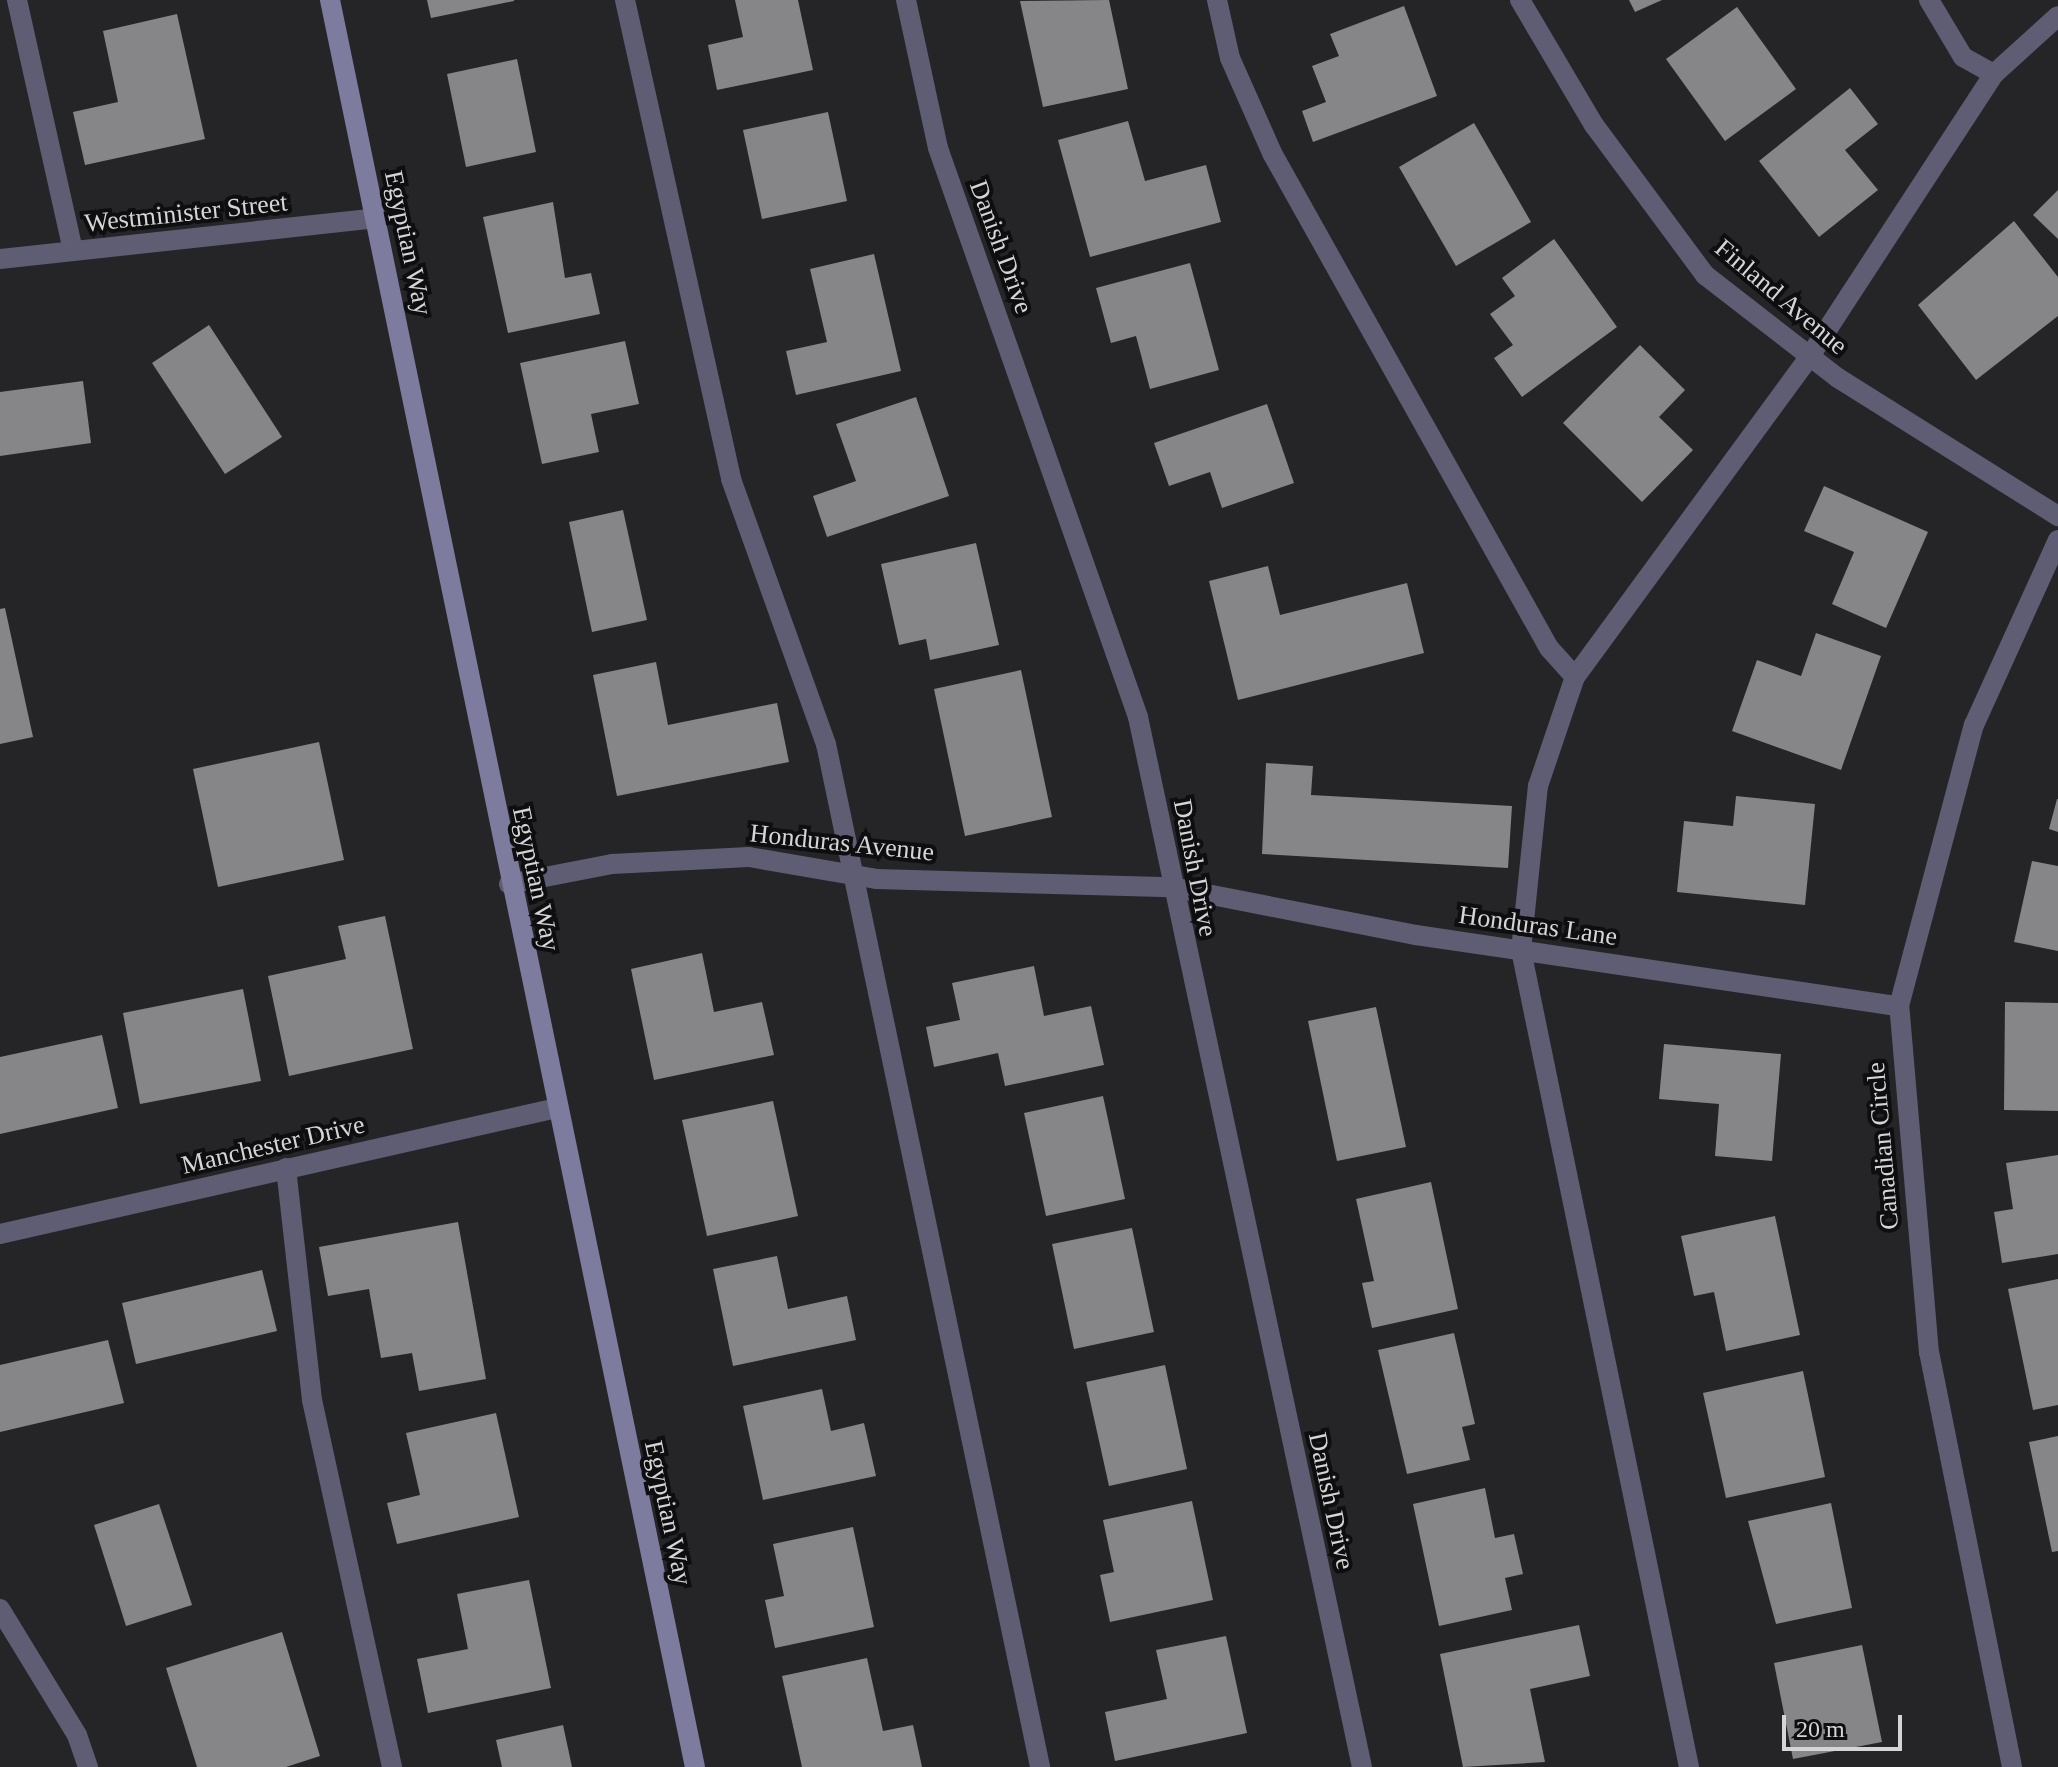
<!DOCTYPE html>
<style>
body{margin:0}
#map{position:relative;width:2058px;height:1767px;overflow:hidden;background:#252528;font-family:"Times New Roman",serif}
div>[style]{position:absolute}
.building>*{inset:0;background:#868689}
.lane>*{height:20px;margin:-10px;padding:0 10px;transform-origin:10px;border-radius:10px;background:#5e5d73}
.street>*{height:20px;margin:-10px;padding:0 10px;transform-origin:10px;border-radius:10px;background:#5e5d73}
.secondary>*{height:20px;margin:-10px;padding:0 10px;transform-origin:10px;border-radius:10px;background:#7d7c9f}
span{translate:-50% -50%;white-space:nowrap;text-align:center;line-height:1.15;-webkit-text-stroke:8px #0e0e10;paint-order:stroke}
.street-label{font-size:26px;color:#d5d5d6}
.scale{position:absolute;left:1782px;top:1715px;width:120px;height:36px;box-sizing:border-box;border:4px solid #d5d5d6;border-top:0;padding-left:10px;font-size:24px;line-height:28px;white-space:nowrap;color:#d5d5d6;-webkit-text-stroke:6px #0e0e10;paint-order:stroke}
</style>
<div id="map">
<div class="building">
<i style="clip-path:polygon(427px 0,514px 0,514px 1px,431px 18px)"></i>
<i style="clip-path:polygon(735px 0,798px 0,813px 70px,717px 90px,708px 45px,743px 37px)"></i>
<i style="clip-path:polygon(1109px 0,1128px 89px,1043px 107px,1020px 1px)"></i>
<i style="clip-path:polygon(1629px 0,1662px 0,1635px 12px)"></i>
<i style="clip-path:polygon(1404px 6px,1437px 96px,1313px 142px,1302px 111px,1326px 102px,1312px 66px,1339px 56px,1330px 34px)"></i>
<i style="clip-path:polygon(1737px 7px,1796px 89px,1725px 141px,1666px 59px)"></i>
<i style="clip-path:polygon(177px 14px,205px 139px,85px 165px,73px 112px,118px 102px,103px 31px)"></i>
<i style="clip-path:polygon(517px 59px,536px 152px,466px 167px,447px 74px)"></i>
<i style="clip-path:polygon(1850px 88px,1878px 124px,1845px 150px,1878px 190px,1819px 237px,1759px 161px)"></i>
<i style="clip-path:polygon(828px 112px,847px 201px,762px 219px,743px 130px)"></i>
<i style="clip-path:polygon(1128px 121px,1145px 181px,1206px 165px,1221px 222px,1090px 257px,1058px 140px)"></i>
<i style="clip-path:polygon(1474px 123px,1531px 222px,1456px 266px,1399px 167px)"></i>
<i style="clip-path:polygon(2058px 190px,2058px 239px,2033px 215px)"></i>
<i style="clip-path:polygon(553px 202px,565px 278px,591px 273px,600px 314px,508px 333px,483px 217px)"></i>
<i style="clip-path:polygon(2014px 221px,2058px 277px,2058px 316px,1976px 380px,1918px 305px)"></i>
<i style="clip-path:polygon(1554px 239px,1617px 327px,1522px 397px,1494px 358px,1513px 345px,1490px 314px,1515px 296px,1502px 278px)"></i>
<i style="clip-path:polygon(874px 254px,901px 371px,796px 395px,786px 351px,827px 342px,810px 269px)"></i>
<i style="clip-path:polygon(1190px 263px,1219px 370px,1150px 389px,1136px 336px,1111px 343px,1096px 288px)"></i>
<i style="clip-path:polygon(209px 325px,282px 437px,225px 474px,152px 363px)"></i>
<i style="clip-path:polygon(625px 341px,639px 404px,591px 414px,599px 452px,542px 464px,520px 363px)"></i>
<i style="clip-path:polygon(1640px 345px,1685px 390px,1659px 417px,1693px 450px,1642px 502px,1563px 423px)"></i>
<i style="clip-path:polygon(83px 381px,91px 443px,0 456px,0 392px)"></i>
<i style="clip-path:polygon(916px 397px,949px 496px,827px 537px,813px 496px,856px 481px,836px 424px)"></i>
<i style="clip-path:polygon(1267px 404px,1294px 483px,1222px 508px,1210px 472px,1169px 486px,1154px 443px)"></i>
<i style="clip-path:polygon(1824px 486px,1928px 532px,1886px 628px,1832px 604px,1854px 552px,1804px 531px)"></i>
<i style="clip-path:polygon(623px 510px,647px 620px,592px 632px,569px 522px)"></i>
<i style="clip-path:polygon(976px 543px,999px 645px,930px 660px,926px 639px,899px 645px,881px 564px)"></i>
<i style="clip-path:polygon(1268px 566px,1280px 615px,1407px 583px,1424px 653px,1238px 700px,1209px 581px)"></i>
<i style="clip-path:polygon(5px 608px,33px 737px,0 744px,0 609px)"></i>
<i style="clip-path:polygon(1816px 633px,1881px 656px,1841px 770px,1732px 731px,1757px 660px,1801px 676px)"></i>
<i style="clip-path:polygon(656px 662px,668px 725px,777px 703px,789px 762px,617px 796px,593px 675px)"></i>
<i style="clip-path:polygon(1021px 670px,1052px 817px,965px 836px,934px 689px)"></i>
<i style="clip-path:polygon(319px 742px,344px 860px,218px 887px,193px 769px)"></i>
<i style="clip-path:polygon(1266px 763px,1313px 766px,1311px 795px,1512px 806px,1508px 868px,1262px 854px)"></i>
<i style="clip-path:polygon(1736px 796px,1815px 804px,1805px 905px,1677px 892px,1684px 821px,1733px 826px)"></i>
<i style="clip-path:polygon(2057px 799px,2058px 799px,2058px 832px,2049px 829px)"></i>
<i style="clip-path:polygon(2032px 861px,2058px 866px,2058px 951px,2014px 942px)"></i>
<i style="clip-path:polygon(385px 916px,413px 1049px,289px 1076px,268px 976px,346px 959px,338px 926px)"></i>
<i style="clip-path:polygon(702px 953px,714px 1012px,762px 1002px,774px 1055px,654px 1080px,631px 969px)"></i>
<i style="clip-path:polygon(1034px 966px,1044px 1016px,1091px 1006px,1104px 1065px,1005px 1086px,998px 1053px,934px 1067px,926px 1027px,960px 1020px,952px 983px)"></i>
<i style="clip-path:polygon(243px 989px,261px 1081px,140px 1104px,123px 1013px)"></i>
<i style="clip-path:polygon(2005px 1002px,2058px 1003px,2058px 1111px,2004px 1110px)"></i>
<i style="clip-path:polygon(1376px 1007px,1406px 1147px,1337px 1161px,1308px 1021px)"></i>
<i style="clip-path:polygon(102px 1035px,118px 1108px,0 1134px,0 1057px)"></i>
<i style="clip-path:polygon(1664px 1044px,1781px 1054px,1772px 1161px,1715px 1156px,1719px 1104px,1659px 1099px)"></i>
<i style="clip-path:polygon(1103px 1096px,1125px 1199px,1046px 1216px,1024px 1113px)"></i>
<i style="clip-path:polygon(773px 1101px,798px 1216px,707px 1236px,682px 1120px)"></i>
<i style="clip-path:polygon(2058px 1155px,2058px 1254px,2002px 1263px,1994px 1212px,2013px 1209px,2006px 1163px)"></i>
<i style="clip-path:polygon(1431px 1182px,1458px 1309px,1372px 1328px,1362px 1283px,1374px 1281px,1356px 1199px)"></i>
<i style="clip-path:polygon(1775px 1216px,1800px 1335px,1726px 1351px,1714px 1292px,1694px 1296px,1681px 1236px)"></i>
<i style="clip-path:polygon(458px 1222px,486px 1379px,419px 1391px,412px 1353px,381px 1358px,369px 1289px,328px 1296px,319px 1247px)"></i>
<i style="clip-path:polygon(1132px 1228px,1154px 1332px,1074px 1349px,1052px 1244px)"></i>
<i style="clip-path:polygon(777px 1256px,788px 1309px,847px 1296px,856px 1340px,733px 1366px,713px 1269px)"></i>
<i style="clip-path:polygon(262px 1270px,277px 1331px,136px 1364px,122px 1303px)"></i>
<i style="clip-path:polygon(2058px 1279px,2058px 1405px,2033px 1410px,2008px 1289px)"></i>
<i style="clip-path:polygon(1454px 1333px,1475px 1424px,1462px 1427px,1470px 1460px,1407px 1474px,1378px 1350px)"></i>
<i style="clip-path:polygon(108px 1340px,124px 1403px,0 1432px,0 1365px)"></i>
<i style="clip-path:polygon(1165px 1365px,1187px 1469px,1109px 1486px,1086px 1382px)"></i>
<i style="clip-path:polygon(1803px 1371px,1825px 1477px,1726px 1498px,1703px 1393px)"></i>
<i style="clip-path:polygon(822px 1389px,831px 1431px,864px 1423px,876px 1476px,763px 1500px,743px 1406px)"></i>
<i style="clip-path:polygon(496px 1413px,519px 1517px,397px 1544px,387px 1503px,420px 1495px,406px 1433px)"></i>
<i style="clip-path:polygon(2058px 1436px,2058px 1551px,2052px 1552px,2029px 1442px)"></i>
<i style="clip-path:polygon(1485px 1488px,1495px 1538px,1514px 1534px,1523px 1574px,1505px 1578px,1512px 1610px,1439px 1626px,1413px 1504px)"></i>
<i style="clip-path:polygon(1192px 1501px,1213px 1600px,1110px 1622px,1100px 1575px,1114px 1572px,1103px 1520px)"></i>
<i style="clip-path:polygon(1831px 1503px,1852px 1608px,1776px 1624px,1748px 1521px)"></i>
<i style="clip-path:polygon(159px 1504px,192px 1605px,126px 1626px,94px 1525px)"></i>
<i style="clip-path:polygon(853px 1527px,874px 1627px,775px 1648px,765px 1600px,784px 1596px,773px 1544px)"></i>
<i style="clip-path:polygon(529px 1580px,551px 1688px,428px 1713px,417px 1659px,468px 1649px,457px 1594px)"></i>
<i style="clip-path:polygon(1579px 1625px,1590px 1676px,1530px 1689px,1545px 1762px,1463px 1767px,1440px 1654px)"></i>
<i style="clip-path:polygon(282px 1632px,320px 1756px,286px 1767px,197px 1767px,166px 1668px)"></i>
<i style="clip-path:polygon(1226px 1636px,1247px 1733px,1115px 1761px,1105px 1712px,1167px 1699px,1156px 1650px)"></i>
<i style="clip-path:polygon(1862px 1645px,1882px 1742px,1793px 1759px,1774px 1663px)"></i>
<i style="clip-path:polygon(867px 1658px,883px 1731px,913px 1725px,922px 1767px,802px 1767px,782px 1676px)"></i>
<i style="clip-path:polygon(563px 1725px,572px 1767px,502px 1767px,496px 1740px)"></i>
</div>
<div class="lane">
<i style="left:17px;top:0;width:257px;rotate:77.4deg"></i>
<i style="left:625px;top:0;width:491px;rotate:77.5deg"></i>
<i style="left:731px;top:479px;width:282px;rotate:70.3deg"></i>
<i style="left:826px;top:744px;width:1045px;rotate:78.18deg"></i>
<i style="left:1217px;top:0;width:59px;rotate:77.4deg"></i>
<i style="left:1230px;top:58px;width:104px;rotate:66.1deg"></i>
<i style="left:1272px;top:153px;width:567px;rotate:60.77deg"></i>
<i style="left:1549px;top:648px;width:39px;rotate:48deg"></i>
<i style="left:1929px;top:0;width:66px;rotate:59.2deg"></i>
<i style="left:1963px;top:57px;width:35px;rotate:29deg"></i>
<i style="left:286px;top:1168px;width:233px;rotate:83.6deg"></i>
<i style="left:312px;top:1400px;width:376px;rotate:77.7deg"></i>
<i style="left:1689px;top:1767px;width:834px;rotate:-101.62deg"></i>
<i style="left:1521px;top:950px;width:165px;rotate:-84.1deg"></i>
<i style="left:1538px;top:786px;width:115px;rotate:-71.3deg"></i>
<i style="left:1575px;top:677px;width:398px;rotate:-53.8deg"></i>
<i style="left:1810px;top:356px;width:337px;rotate:-56.9deg"></i>
<i style="left:1994px;top:74px;width:86px;rotate:-42.2deg"></i>
</div>
<div class="street">
<i style="left:906px;top:0;width:151px;rotate:77.8deg"></i>
<i style="left:938px;top:148px;width:603px;rotate:70.63deg"></i>
<i style="left:1138px;top:717px;width:1074px;rotate:77.96deg"></i>
<i style="left:1520px;top:0;width:145px;rotate:59.4deg"></i>
<i style="left:1594px;top:125px;width:187px;rotate:53.5deg"></i>
<i style="left:1705px;top:275px;width:168px;rotate:37.8deg"></i>
<i style="left:1838px;top:378px;width:260px;rotate:32.1deg"></i>
<i style="left:0;top:259px;width:379px;rotate:-6.2deg"></i>
<i style="left:509px;top:884px;width:105px;rotate:-11deg"></i>
<i style="left:612px;top:864px;width:137px;rotate:-2.9deg"></i>
<i style="left:749px;top:857px;width:129px;rotate:9.8deg"></i>
<i style="left:876px;top:879px;width:295px;rotate:1.6deg"></i>
<i style="left:1171px;top:887px;width:250px;rotate:11.1deg"></i>
<i style="left:1416px;top:935px;width:488px;rotate:8.4deg"></i>
<i style="left:0;top:1234px;width:571px;rotate:-12.75deg"></i>
<i style="left:0;top:1609px;width:148px;rotate:58.6deg"></i>
<i style="left:77px;top:1735px;width:34px;rotate:71deg"></i>
<i style="left:2012px;top:1767px;width:422px;rotate:-101.3deg"></i>
<i style="left:1929px;top:1353px;width:348px;rotate:-94.9deg"></i>
<i style="left:1899px;top:1006px;width:291px;rotate:-75.1deg"></i>
<i style="left:1974px;top:725px;width:203px;rotate:-65.6deg"></i>
</div>
<div class="secondary">
<i style="left:330px;top:0;width:1804px;rotate:78.33deg"></i>
</div>
<div class="street-label">
<span style="left:186px;top:213px;rotate:-6deg">Westminister Street</span>
<span style="left:408px;top:243px;rotate:78deg">Egyptian Way</span>
<span style="left:1001px;top:247px;rotate:70deg">Danish Drive</span>
<span style="left:1781px;top:297px;rotate:40deg">Finland Avenue</span>
<span style="left:842px;top:843px;rotate:6deg">Honduras Avenue</span>
<span style="left:1195px;top:868px;rotate:79deg">Danish Drive</span>
<span style="left:536px;top:879px;rotate:78deg">Egyptian Way</span>
<span style="left:1538px;top:926px;rotate:8deg">Honduras Lane</span>
<span style="left:273px;top:1145px;rotate:-13deg">Manchester Drive</span>
<span style="left:1883px;top:1146px;rotate:-95deg">Canadian Circle</span>
<span style="left:1331px;top:1501px;rotate:78deg">Danish Drive</span>
<span style="left:668px;top:1513px;rotate:78deg">Egyptian Way</span>
</div>
<div class="scale">20 m</div>
</div>
